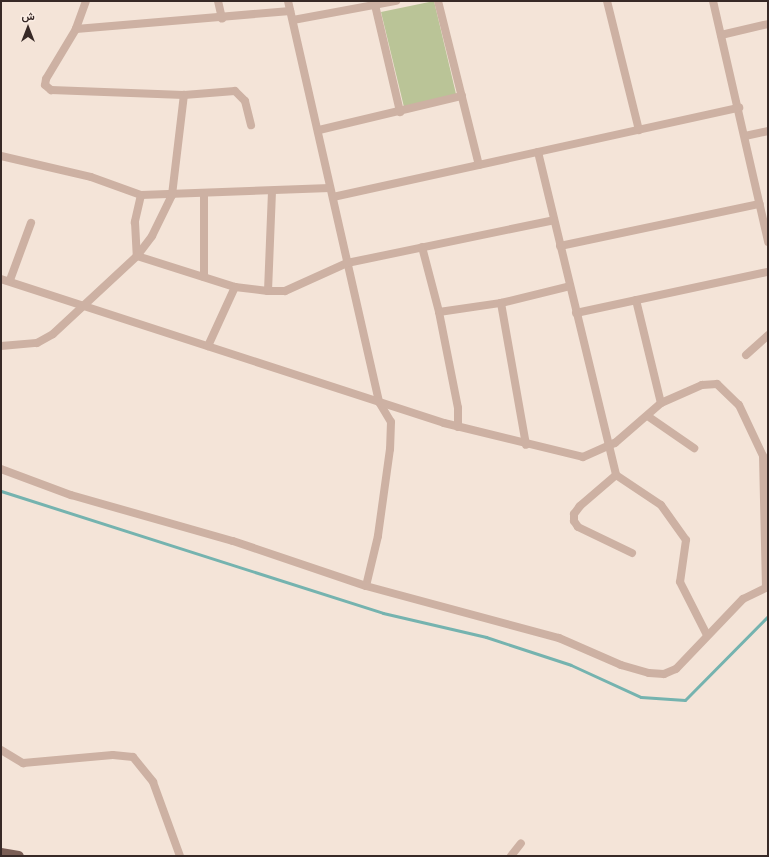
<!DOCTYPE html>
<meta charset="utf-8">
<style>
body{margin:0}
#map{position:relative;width:769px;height:857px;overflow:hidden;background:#f4e4d8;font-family:Arial,Vazirmatn,sans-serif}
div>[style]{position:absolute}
.green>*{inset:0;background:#bac497}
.stream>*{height:3px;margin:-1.5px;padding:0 1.5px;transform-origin:1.5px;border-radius:1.5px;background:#75b3af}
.street>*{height:8px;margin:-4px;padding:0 4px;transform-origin:4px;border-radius:4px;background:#cdb1a3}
.primary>*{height:10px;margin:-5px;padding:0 5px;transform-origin:5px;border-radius:5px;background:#7a5e55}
span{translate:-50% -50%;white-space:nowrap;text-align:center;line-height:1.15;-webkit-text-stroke:3px #fbeee5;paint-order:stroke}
.frame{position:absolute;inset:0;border:2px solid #372926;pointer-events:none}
.north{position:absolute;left:8px;top:8px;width:40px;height:40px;-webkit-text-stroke:3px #fbeee5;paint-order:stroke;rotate:0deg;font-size:11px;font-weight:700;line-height:16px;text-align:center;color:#372926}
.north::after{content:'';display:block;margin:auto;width:14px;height:18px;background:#372926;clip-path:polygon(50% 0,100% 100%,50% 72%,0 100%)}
</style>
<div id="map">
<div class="green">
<i style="clip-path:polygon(434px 1px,456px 94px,404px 107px,381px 12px)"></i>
</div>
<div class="stream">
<i style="left:1px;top:491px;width:401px;rotate:17.7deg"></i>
<i style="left:383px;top:613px;width:106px;rotate:13.1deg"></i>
<i style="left:486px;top:637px;width:89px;rotate:18.2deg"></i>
<i style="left:571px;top:665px;width:77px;rotate:24.6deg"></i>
<i style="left:641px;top:697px;width:44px;rotate:3.9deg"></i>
<i style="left:685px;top:700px;width:118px;rotate:-45.3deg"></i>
</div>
<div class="street">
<i style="left:86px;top:1px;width:30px;rotate:110deg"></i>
<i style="left:76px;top:29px;width:58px;rotate:121deg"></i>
<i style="left:46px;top:79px;width:6px;rotate:99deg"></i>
<i style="left:45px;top:85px;width:8px;rotate:40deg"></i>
<i style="left:51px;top:90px;width:133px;rotate:2.2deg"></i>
<i style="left:184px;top:95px;width:51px;rotate:-4.5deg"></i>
<i style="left:235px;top:91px;width:14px;rotate:45deg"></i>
<i style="left:245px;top:101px;width:25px;rotate:76deg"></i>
<i style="left:218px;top:1px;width:18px;rotate:77deg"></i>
<i style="left:288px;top:1px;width:411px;rotate:77.2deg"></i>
<i style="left:379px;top:402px;width:23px;rotate:59deg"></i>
<i style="left:391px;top:422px;width:27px;rotate:92deg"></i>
<i style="left:390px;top:449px;width:88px;rotate:97.9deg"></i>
<i style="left:378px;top:536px;width:51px;rotate:103.5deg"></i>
<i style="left:438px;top:1px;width:169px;rotate:76deg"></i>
<i style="left:607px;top:1px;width:133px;rotate:76.1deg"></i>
<i style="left:713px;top:1px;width:247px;rotate:77.1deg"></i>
<i style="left:375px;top:5px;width:110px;rotate:76.8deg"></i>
<i style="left:293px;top:20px;width:105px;rotate:-10.5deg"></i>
<i style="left:76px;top:29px;width:215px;rotate:-4.8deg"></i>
<i style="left:721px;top:35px;width:48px;rotate:-13.2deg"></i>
<i style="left:319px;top:130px;width:147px;rotate:-13.4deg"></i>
<i style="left:745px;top:136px;width:24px;rotate:-12deg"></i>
<i style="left:538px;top:152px;width:332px;rotate:76.4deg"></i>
<i style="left:616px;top:475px;width:54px;rotate:33.7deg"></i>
<i style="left:661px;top:505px;width:43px;rotate:54.5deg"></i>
<i style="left:686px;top:540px;width:42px;rotate:98.1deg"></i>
<i style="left:680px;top:582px;width:59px;rotate:63deg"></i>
<i style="left:1px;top:156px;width:92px;rotate:13.1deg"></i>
<i style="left:91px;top:177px;width:53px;rotate:19.8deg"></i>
<i style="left:141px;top:195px;width:189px;rotate:-2.1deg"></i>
<i style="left:141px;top:195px;width:28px;rotate:103deg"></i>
<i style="left:135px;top:222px;width:34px;rotate:87deg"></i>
<i style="left:137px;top:256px;width:103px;rotate:17.6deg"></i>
<i style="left:235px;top:287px;width:33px;rotate:7deg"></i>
<i style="left:268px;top:291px;width:17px"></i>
<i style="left:285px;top:291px;width:68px;rotate:-24.3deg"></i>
<i style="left:347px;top:263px;width:211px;rotate:-11.7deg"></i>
<i style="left:333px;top:197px;width:416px;rotate:-12.4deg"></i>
<i style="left:560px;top:246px;width:204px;rotate:-11.9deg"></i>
<i style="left:422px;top:247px;width:67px;rotate:75.3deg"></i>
<i style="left:439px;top:312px;width:63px;rotate:-8.3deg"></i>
<i style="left:501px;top:303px;width:71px;rotate:-13.8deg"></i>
<i style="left:204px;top:277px;width:83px;rotate:-90deg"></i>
<i style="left:1px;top:279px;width:466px;rotate:18deg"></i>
<i style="left:444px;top:423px;width:143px;rotate:13.7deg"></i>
<i style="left:583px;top:457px;width:35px;rotate:-24deg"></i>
<i style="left:615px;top:443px;width:61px;rotate:-41deg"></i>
<i style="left:661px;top:403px;width:45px;rotate:-23.7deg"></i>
<i style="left:702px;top:385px;width:15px;rotate:-4deg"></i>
<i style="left:717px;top:384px;width:30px;rotate:44deg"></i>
<i style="left:739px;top:405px;width:56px;rotate:64.8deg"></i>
<i style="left:763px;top:456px;width:132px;rotate:88.7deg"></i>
<i style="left:10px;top:280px;width:61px;rotate:-69.8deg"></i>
<i style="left:268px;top:291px;width:100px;rotate:-87.7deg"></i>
<i style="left:636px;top:300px;width:106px;rotate:76.4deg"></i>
<i style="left:501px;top:303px;width:144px;rotate:80deg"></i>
<i style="left:439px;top:312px;width:98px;rotate:78.8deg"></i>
<i style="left:458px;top:408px;width:19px;rotate:90deg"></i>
<i style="left:576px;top:313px;width:196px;rotate:-12.1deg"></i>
<i style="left:1px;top:346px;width:36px;rotate:-5deg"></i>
<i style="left:37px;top:343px;width:18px;rotate:-29deg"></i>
<i style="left:53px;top:334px;width:115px;rotate:-42.9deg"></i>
<i style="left:137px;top:256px;width:25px;rotate:-53deg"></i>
<i style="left:152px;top:236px;width:46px;rotate:-64deg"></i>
<i style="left:172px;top:195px;width:101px;rotate:-83.2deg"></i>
<i style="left:208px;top:346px;width:65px;rotate:-65.4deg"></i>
<i style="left:746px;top:355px;width:30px;rotate:-42deg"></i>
<i style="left:649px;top:417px;width:55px;rotate:34.6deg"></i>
<i style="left:1px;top:469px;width:75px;rotate:20.4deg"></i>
<i style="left:71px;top:495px;width:168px;rotate:15.9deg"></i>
<i style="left:233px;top:541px;width:140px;rotate:18.7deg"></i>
<i style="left:366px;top:586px;width:200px;rotate:15.1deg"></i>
<i style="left:559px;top:638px;width:68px;rotate:23.5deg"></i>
<i style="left:621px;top:665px;width:29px;rotate:16deg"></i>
<i style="left:649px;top:673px;width:15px;rotate:4deg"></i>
<i style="left:664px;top:674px;width:13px;rotate:-23deg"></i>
<i style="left:676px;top:669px;width:97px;rotate:-46.3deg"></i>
<i style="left:743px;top:599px;width:28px;rotate:-26deg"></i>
<i style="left:616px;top:475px;width:48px;rotate:139.3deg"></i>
<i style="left:580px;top:506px;width:10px;rotate:127deg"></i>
<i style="left:574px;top:514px;width:7px;rotate:90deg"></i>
<i style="left:574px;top:521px;width:7px;rotate:56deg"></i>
<i style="left:578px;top:527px;width:60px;rotate:25.7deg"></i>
<i style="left:1px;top:750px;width:26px;rotate:31deg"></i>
<i style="left:23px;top:763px;width:90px;rotate:-5.1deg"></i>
<i style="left:113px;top:755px;width:20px;rotate:6deg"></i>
<i style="left:133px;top:757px;width:32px;rotate:51deg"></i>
<i style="left:153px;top:782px;width:79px;rotate:70deg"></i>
<i style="left:511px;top:856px;width:16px;rotate:-52deg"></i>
</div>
<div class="primary">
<i style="left:1px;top:853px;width:18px;rotate:9deg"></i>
</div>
<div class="frame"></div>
<div class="north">ش</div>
</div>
